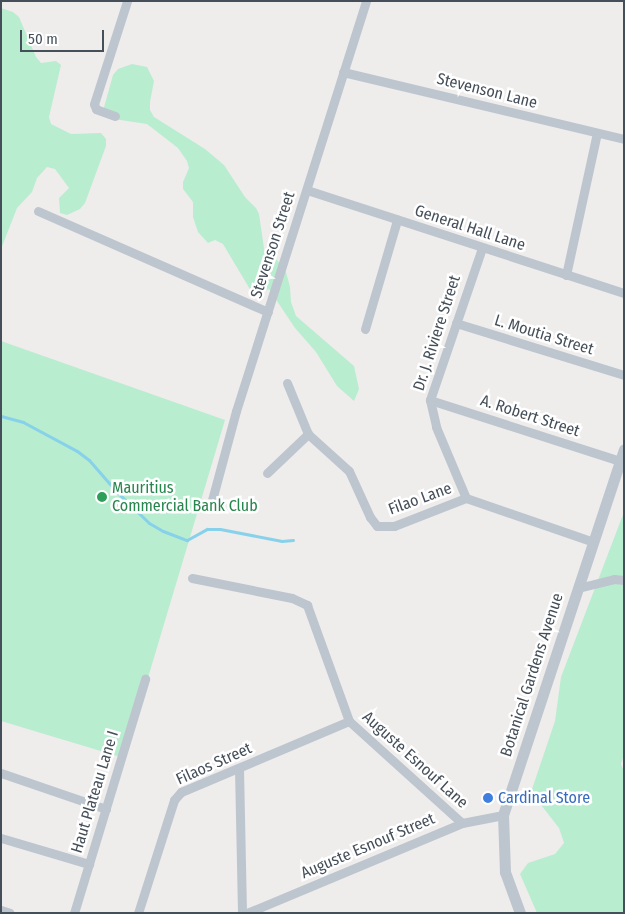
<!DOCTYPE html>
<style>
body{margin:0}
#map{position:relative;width:625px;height:914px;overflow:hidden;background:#efecec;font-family:"Fira Sans Condensed",sans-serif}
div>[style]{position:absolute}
.green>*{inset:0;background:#b9edcf}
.stream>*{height:3px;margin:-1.5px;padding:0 1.5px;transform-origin:1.5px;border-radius:1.5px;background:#87d2ea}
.minor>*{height:9px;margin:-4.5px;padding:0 4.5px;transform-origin:4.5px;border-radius:4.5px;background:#bdc6ce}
.tertiary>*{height:11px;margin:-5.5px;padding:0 5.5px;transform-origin:5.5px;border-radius:5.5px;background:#bdc6ce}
.dots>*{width:14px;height:14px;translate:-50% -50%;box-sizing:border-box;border:2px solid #fff;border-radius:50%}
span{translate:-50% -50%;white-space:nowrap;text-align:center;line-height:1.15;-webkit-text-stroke:5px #fff;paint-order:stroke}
.street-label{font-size:16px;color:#454f59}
.leisure-label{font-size:16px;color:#27864d}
.left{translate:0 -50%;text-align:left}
.shop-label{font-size:16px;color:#366cbe}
.frame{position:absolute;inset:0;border:2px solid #454f59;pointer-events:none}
.scale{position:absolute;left:20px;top:30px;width:84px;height:22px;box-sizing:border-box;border:2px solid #454f59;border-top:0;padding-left:6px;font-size:15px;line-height:18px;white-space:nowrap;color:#454f59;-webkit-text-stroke:4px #fff;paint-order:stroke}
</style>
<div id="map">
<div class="green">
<i style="clip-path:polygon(1px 8px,13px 12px,19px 17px,36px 57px,41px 63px,56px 61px,61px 65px,49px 117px,51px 124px,71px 134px,101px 133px,106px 139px,106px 146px,85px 203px,80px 209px,67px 215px,60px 213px,59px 198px,69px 188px,55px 169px,47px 167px,37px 178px,32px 192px,17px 208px,1px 249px)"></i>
<i style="clip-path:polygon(132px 64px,147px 67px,154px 81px,150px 102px,150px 110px,154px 117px,205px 149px,224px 165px,245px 197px,256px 208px,259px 214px,265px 255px,277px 260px,286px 272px,290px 287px,291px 302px,296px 316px,354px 366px,359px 389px,354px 401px,337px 386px,316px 352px,295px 328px,269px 289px,258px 295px,251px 291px,223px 244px,215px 240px,208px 243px,198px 232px,193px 217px,193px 202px,183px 189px,183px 182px,189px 168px,187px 161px,178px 148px,147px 124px,107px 118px,103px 111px,113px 75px,118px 69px)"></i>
<i style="clip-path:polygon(1px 341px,225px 420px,124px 758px,1px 721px)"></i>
<i style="clip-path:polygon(624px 512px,624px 755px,621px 764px,624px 771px,624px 913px,537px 913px,520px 874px,528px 863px,555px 854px,564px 843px,559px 828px,531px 792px,555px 721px,561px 677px)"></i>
</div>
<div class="stream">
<i style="left:1px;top:416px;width:23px;rotate:15deg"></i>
<i style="left:23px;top:422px;width:61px;rotate:28.2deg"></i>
<i style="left:77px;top:451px;width:15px;rotate:37deg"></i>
<i style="left:89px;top:460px;width:41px;rotate:48.9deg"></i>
<i style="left:116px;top:491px;width:46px;rotate:44.1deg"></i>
<i style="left:149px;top:523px;width:16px;rotate:30deg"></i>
<i style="left:163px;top:531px;width:26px;rotate:21deg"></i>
<i style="left:187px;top:540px;width:23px;rotate:-29deg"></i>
<i style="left:207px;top:529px;width:13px"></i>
<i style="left:220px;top:529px;width:63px;rotate:11deg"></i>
<i style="left:282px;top:541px;width:11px;rotate:-5deg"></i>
</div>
<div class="minor">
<i style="left:343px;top:72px;width:289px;rotate:13.4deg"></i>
<i style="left:115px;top:116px;width:20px;rotate:-160deg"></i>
<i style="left:96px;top:109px;width:5px;rotate:-112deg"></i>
<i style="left:94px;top:104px;width:108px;rotate:-72.2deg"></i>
<i style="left:307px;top:190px;width:333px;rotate:18deg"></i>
<i style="left:38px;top:211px;width:251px;rotate:23.7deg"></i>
<i style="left:482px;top:248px;width:161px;rotate:108.9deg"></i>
<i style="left:430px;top:400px;width:28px;rotate:77deg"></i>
<i style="left:436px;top:427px;width:77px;rotate:67.1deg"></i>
<i style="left:466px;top:498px;width:135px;rotate:19deg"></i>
<i style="left:566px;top:275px;width:145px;rotate:-77.7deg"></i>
<i style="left:456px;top:323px;width:176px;rotate:17.2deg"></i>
<i style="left:365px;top:329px;width:114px;rotate:-73.6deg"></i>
<i style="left:287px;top:383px;width:55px;rotate:67.6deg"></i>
<i style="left:308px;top:434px;width:55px;rotate:42.1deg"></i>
<i style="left:349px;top:471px;width:51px;rotate:65.5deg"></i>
<i style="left:370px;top:517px;width:11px;rotate:52deg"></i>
<i style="left:377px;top:526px;width:17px"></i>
<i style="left:394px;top:526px;width:77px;rotate:-21.3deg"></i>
<i style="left:430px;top:400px;width:200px;rotate:17.8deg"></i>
<i style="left:267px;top:473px;width:57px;rotate:-43.6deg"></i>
<i style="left:212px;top:500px;width:92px;rotate:-74.9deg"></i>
<i style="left:236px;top:411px;width:430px;rotate:-72.4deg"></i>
<i style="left:192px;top:578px;width:102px;rotate:11.3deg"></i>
<i style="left:292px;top:598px;width:17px;rotate:25deg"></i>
<i style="left:307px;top:605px;width:123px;rotate:70.1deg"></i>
<i style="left:349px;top:721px;width:152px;rotate:42.1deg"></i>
<i style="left:578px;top:588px;width:37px;rotate:-14deg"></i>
<i style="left:614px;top:579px;width:10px;rotate:6deg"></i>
<i style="left:239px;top:769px;width:144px;rotate:88.8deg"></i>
<i style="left:1px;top:773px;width:111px;rotate:18.9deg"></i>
<i style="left:1px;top:838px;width:92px;rotate:16.5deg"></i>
<i style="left:1px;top:910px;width:9px;rotate:18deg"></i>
<i style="left:74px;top:913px;width:245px;rotate:-73.1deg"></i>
<i style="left:138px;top:913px;width:119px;rotate:-72.3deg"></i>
<i style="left:174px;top:800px;width:11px;rotate:-49deg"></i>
<i style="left:181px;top:792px;width:182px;rotate:-22.9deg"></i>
<i style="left:247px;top:913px;width:233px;rotate:-22.7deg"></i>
<i style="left:462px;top:823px;width:42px;rotate:-11deg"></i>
</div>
<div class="tertiary">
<i style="left:520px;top:913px;width:44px;rotate:-110.1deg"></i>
<i style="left:505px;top:872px;width:57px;rotate:-92deg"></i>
<i style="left:503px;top:815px;width:385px;rotate:-71.7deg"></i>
</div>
<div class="dots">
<i style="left:102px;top:497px;background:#2e9e5b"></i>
<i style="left:488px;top:798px;background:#3f7fe0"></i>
</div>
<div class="street-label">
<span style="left:487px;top:91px;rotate:14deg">Stevenson Lane</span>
<span style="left:470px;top:228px;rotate:18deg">General Hall Lane</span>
<span style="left:273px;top:245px;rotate:-72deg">Stevenson Street</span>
<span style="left:437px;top:333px;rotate:-72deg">Dr. J. Riviere Street</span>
<span style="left:544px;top:335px;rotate:17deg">L. Moutia Street</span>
<span style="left:530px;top:416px;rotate:18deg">A. Robert Street</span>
<span style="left:420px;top:499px;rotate:-20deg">Filao Lane</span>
<span style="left:532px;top:675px;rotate:-72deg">Botanical Gardens Avenue</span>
<span style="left:415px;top:760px;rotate:42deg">Auguste Esnouf Lane</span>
<span style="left:214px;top:764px;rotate:-24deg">Filaos Street</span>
<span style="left:95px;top:792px;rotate:-73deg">Haut Plateau Lane I</span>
<span style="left:368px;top:846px;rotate:-23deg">Auguste Esnouf Street</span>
</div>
<div class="leisure-label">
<span class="left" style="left:112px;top:497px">Mauritius<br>Commercial Bank Club</span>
</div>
<div class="shop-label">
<span class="left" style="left:498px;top:798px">Cardinal Store</span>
</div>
<div class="frame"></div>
<div class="scale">50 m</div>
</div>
